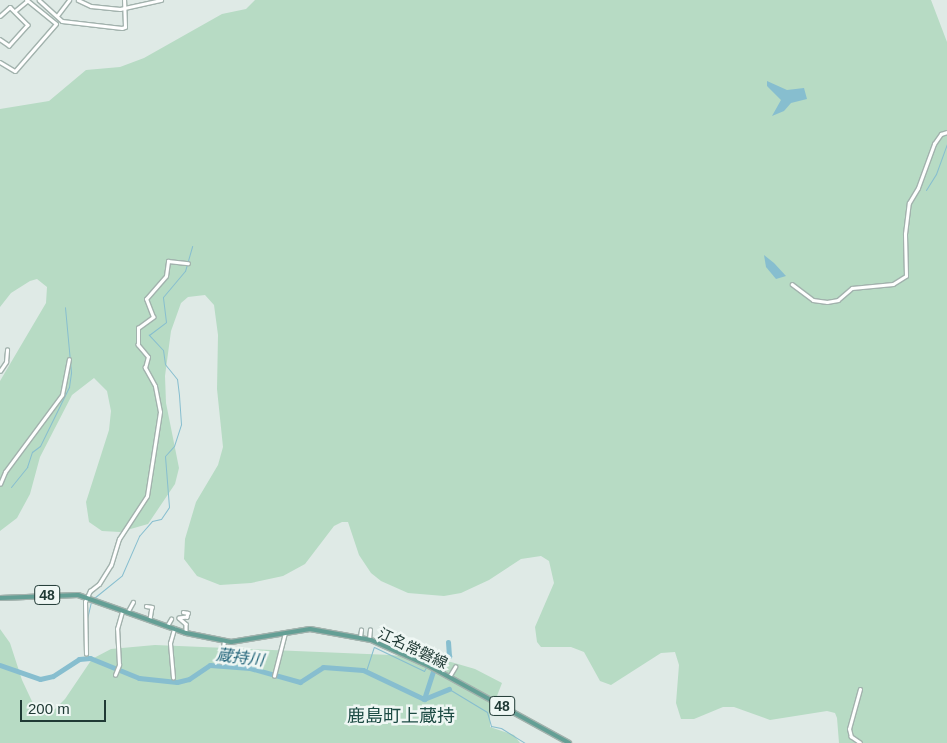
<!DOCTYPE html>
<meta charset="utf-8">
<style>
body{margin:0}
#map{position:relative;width:947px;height:743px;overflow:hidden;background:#dfeae6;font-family:Helvetica,"Noto Sans JP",sans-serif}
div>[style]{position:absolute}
.green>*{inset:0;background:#b7dbc4}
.water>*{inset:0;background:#87becf}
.stream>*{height:1px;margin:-0.5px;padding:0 0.5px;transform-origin:0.5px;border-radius:0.5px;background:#87becf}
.river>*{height:5px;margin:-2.5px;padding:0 2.5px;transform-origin:2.5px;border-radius:2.5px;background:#87becf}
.roads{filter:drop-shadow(1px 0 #a2b2ad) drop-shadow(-1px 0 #a2b2ad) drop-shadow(0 1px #a2b2ad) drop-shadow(0 -1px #a2b2ad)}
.street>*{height:2.5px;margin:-1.25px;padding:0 1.25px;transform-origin:1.25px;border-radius:1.25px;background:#fff}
.primary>*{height:4px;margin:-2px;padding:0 2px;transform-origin:2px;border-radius:2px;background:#649f95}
span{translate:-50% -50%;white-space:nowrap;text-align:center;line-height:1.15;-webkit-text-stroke:5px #eff7f4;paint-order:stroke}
.shield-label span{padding:1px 4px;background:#eff7f4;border:1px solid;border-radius:4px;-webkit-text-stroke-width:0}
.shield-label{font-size:14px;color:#203a35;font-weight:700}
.street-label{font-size:15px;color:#203a35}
.water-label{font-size:16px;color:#1b5f75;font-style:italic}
.quarter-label{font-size:18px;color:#1d4b44}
.scale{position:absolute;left:20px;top:700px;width:86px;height:22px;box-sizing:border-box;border:2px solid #203a35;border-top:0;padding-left:6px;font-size:15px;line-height:18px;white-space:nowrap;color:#203a35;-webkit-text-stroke:4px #eff7f4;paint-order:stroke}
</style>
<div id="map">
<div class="green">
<i style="clip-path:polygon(255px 0,931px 0,947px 42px,947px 743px,839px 743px,837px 718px,835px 713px,827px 711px,770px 720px,734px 707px,723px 707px,694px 719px,681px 719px,676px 703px,679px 665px,675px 652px,661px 653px,611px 685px,600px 681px,584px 652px,571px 647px,541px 647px,537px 642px,535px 627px,554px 583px,549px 561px,541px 556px,521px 559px,489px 580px,461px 593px,444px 596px,408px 593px,381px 581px,371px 573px,359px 555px,348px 522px,342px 522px,334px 526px,305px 564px,283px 576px,251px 583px,220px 585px,197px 576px,184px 559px,185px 539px,196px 502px,218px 465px,223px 447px,217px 389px,218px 335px,214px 305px,205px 295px,188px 297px,181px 303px,171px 331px,165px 376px,166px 403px,179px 468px,175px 484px,148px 524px,120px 532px,102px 531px,89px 522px,86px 502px,109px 430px,111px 411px,107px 391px,94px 378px,72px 395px,40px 457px,30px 494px,17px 518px,0 531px,0 381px,46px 303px,47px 287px,37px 279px,30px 281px,11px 293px,0 307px,0 109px,49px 101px,86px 70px,120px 67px,144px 58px,222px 14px,246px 9px)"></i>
<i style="clip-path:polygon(0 629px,10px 643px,22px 680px,37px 712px,46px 713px,55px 709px,65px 699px,92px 659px,111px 649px,155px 645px,391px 655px,451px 662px,475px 669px,502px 683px,490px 714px,490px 727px,514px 735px,520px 743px,0 743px)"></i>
</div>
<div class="water">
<i style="clip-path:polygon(767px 81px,787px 90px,804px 88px,807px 99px,791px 103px,784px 111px,772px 116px,781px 100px,767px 86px)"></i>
<i style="clip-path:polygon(764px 255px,774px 263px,786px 276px,776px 279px,766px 267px)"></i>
</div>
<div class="stream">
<i style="left:926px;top:190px;width:19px;rotate:-58deg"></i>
<i style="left:936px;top:174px;width:32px;rotate:-70deg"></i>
<i style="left:11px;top:487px;width:26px;rotate:-51deg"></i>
<i style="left:27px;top:467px;width:16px;rotate:-72deg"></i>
<i style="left:32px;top:452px;width:10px;rotate:-37deg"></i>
<i style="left:40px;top:446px;width:66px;rotate:-63.8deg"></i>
<i style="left:69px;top:387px;width:15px;rotate:-82deg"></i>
<i style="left:71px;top:372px;width:65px;rotate:-95.3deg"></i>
<i style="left:94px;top:598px;width:36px;rotate:-39deg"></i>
<i style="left:122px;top:575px;width:43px;rotate:-66.4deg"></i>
<i style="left:139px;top:536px;width:20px;rotate:-49deg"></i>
<i style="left:152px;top:521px;width:9px;rotate:-13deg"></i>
<i style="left:161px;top:519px;width:14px;rotate:-56deg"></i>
<i style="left:169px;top:507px;width:51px;rotate:-94.5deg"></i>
<i style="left:165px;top:456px;width:13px;rotate:-48deg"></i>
<i style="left:174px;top:446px;width:23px;rotate:-72deg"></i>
<i style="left:181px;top:424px;width:29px;rotate:-94deg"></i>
<i style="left:179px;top:395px;width:16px;rotate:-97deg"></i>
<i style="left:177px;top:379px;width:19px;rotate:-129deg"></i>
<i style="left:165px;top:364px;width:14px;rotate:-98deg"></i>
<i style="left:163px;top:350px;width:21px;rotate:-133deg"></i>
<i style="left:149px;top:335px;width:21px;rotate:-37deg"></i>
<i style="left:166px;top:322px;width:25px;rotate:-97deg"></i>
<i style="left:163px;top:297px;width:34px;rotate:-50deg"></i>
<i style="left:185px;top:271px;width:26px;rotate:-74deg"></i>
<i style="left:88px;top:659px;width:40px;rotate:-91.4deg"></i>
<i style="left:87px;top:619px;width:18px;rotate:-77deg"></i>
<i style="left:366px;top:671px;width:25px;rotate:-72deg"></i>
<i style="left:374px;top:647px;width:55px;rotate:25.6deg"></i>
<i style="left:424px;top:671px;width:9px;rotate:-63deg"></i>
<i style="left:428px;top:663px;width:11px;rotate:-10deg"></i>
<i style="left:449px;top:689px;width:44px;rotate:31.2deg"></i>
<i style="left:487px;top:712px;width:15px;rotate:74deg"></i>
<i style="left:491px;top:726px;width:10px;rotate:11deg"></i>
<i style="left:501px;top:728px;width:28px;rotate:32deg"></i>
</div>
<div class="river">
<i style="left:0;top:665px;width:42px;rotate:19.3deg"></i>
<i style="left:40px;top:679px;width:13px;rotate:-13deg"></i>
<i style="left:53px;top:676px;width:31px;rotate:-33deg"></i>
<i style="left:79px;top:659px;width:11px;rotate:-5deg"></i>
<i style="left:90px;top:658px;width:53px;rotate:22.2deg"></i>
<i style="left:139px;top:678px;width:38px;rotate:6deg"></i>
<i style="left:177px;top:682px;width:12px;rotate:-14deg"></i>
<i style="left:189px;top:679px;width:25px;rotate:-34deg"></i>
<i style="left:210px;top:665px;width:40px;rotate:4.3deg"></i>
<i style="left:250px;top:668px;width:52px;rotate:15.6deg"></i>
<i style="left:300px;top:682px;width:27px;rotate:-33deg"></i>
<i style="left:323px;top:667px;width:40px;rotate:4.3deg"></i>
<i style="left:363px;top:670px;width:68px;rotate:25.4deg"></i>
<i style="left:424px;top:699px;width:27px;rotate:-22deg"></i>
<i style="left:424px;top:699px;width:36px;rotate:-72deg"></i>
<i style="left:435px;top:665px;width:17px;rotate:-33deg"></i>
<i style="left:449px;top:656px;width:14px;rotate:-94deg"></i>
</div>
<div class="roads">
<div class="street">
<i style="left:39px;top:0;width:31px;rotate:42deg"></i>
<i style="left:62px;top:21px;width:60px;rotate:6.7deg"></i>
<i style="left:122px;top:28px;width:3px;rotate:-18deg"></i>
<i style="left:125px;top:27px;width:27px;rotate:-92deg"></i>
<i style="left:78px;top:0;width:14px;rotate:25deg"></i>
<i style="left:91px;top:6px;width:29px;rotate:6deg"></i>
<i style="left:120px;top:9px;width:42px;rotate:-12.4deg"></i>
<i style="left:15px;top:11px;width:16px;rotate:-40deg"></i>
<i style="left:0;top:16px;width:13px;rotate:-42deg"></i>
<i style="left:10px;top:7px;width:25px;rotate:45deg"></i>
<i style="left:28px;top:25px;width:28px;rotate:132deg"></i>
<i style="left:9px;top:46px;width:11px;rotate:-146deg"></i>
<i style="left:57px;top:16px;width:20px;rotate:-53deg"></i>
<i style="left:0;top:62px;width:17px;rotate:31deg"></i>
<i style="left:15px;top:71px;width:62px;rotate:-48.9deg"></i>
<i style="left:56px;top:24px;width:38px;rotate:-141deg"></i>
<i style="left:792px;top:284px;width:26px;rotate:37deg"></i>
<i style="left:813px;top:300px;width:14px;rotate:8deg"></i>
<i style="left:827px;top:302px;width:11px;rotate:-10deg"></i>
<i style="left:838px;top:300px;width:18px;rotate:-41deg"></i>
<i style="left:852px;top:288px;width:41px;rotate:-5.6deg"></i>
<i style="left:893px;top:284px;width:15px;rotate:-32deg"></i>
<i style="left:906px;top:276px;width:42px;rotate:-91.4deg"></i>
<i style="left:905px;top:234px;width:31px;rotate:-83deg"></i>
<i style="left:909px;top:203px;width:17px;rotate:-59deg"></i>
<i style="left:918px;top:188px;width:47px;rotate:-70deg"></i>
<i style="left:934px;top:144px;width:12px;rotate:-55deg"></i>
<i style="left:941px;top:134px;width:6px;rotate:-18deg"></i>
<i style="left:0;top:371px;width:11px;rotate:-56deg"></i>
<i style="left:6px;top:362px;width:12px;rotate:-85deg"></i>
<i style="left:0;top:484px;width:13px;rotate:-67deg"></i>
<i style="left:5px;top:472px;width:96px;rotate:-53.5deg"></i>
<i style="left:62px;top:395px;width:36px;rotate:-79deg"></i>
<i style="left:146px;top:606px;width:6px;rotate:9deg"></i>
<i style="left:152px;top:607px;width:13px;rotate:99deg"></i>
<i style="left:128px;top:611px;width:10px;rotate:-61deg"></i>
<i style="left:183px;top:612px;width:5px;rotate:11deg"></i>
<i style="left:188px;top:613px;width:4px;rotate:104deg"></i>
<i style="left:187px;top:617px;width:8px;rotate:173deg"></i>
<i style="left:179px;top:618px;width:9px;rotate:41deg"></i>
<i style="left:186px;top:624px;width:9px;rotate:90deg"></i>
<i style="left:167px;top:626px;width:8px;rotate:-60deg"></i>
<i style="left:360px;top:637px;width:7px;rotate:-82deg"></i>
<i style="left:369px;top:639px;width:9px;rotate:-84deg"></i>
<i style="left:391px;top:647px;width:8px;rotate:-23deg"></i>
<i style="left:398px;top:644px;width:12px;rotate:59deg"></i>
<i style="left:86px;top:654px;width:52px;rotate:-91.1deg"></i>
<i style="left:85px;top:602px;width:12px;rotate:-66deg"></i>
<i style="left:90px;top:591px;width:11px;rotate:-38deg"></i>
<i style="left:99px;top:584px;width:22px;rotate:-58deg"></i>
<i style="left:111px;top:565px;width:27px;rotate:-73deg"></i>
<i style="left:119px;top:539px;width:51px;rotate:-56.9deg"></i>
<i style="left:147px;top:496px;width:85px;rotate:-81.2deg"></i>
<i style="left:160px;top:412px;width:26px;rotate:-101deg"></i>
<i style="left:155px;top:386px;width:21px;rotate:-119deg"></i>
<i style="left:145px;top:368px;width:11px;rotate:-75deg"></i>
<i style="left:148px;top:357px;width:16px;rotate:-130deg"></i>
<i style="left:138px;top:345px;width:17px;rotate:-90deg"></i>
<i style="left:138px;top:328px;width:19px;rotate:-36deg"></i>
<i style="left:153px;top:317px;width:19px;rotate:-111deg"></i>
<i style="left:146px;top:299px;width:30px;rotate:-49deg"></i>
<i style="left:166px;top:276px;width:15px;rotate:-82deg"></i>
<i style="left:168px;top:261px;width:20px;rotate:6deg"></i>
<i style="left:221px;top:662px;width:21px;rotate:-82deg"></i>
<i style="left:427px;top:665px;width:12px;rotate:-5deg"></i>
<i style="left:439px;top:664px;width:9px;rotate:63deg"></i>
<i style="left:115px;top:675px;width:11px;rotate:-68deg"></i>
<i style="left:119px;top:665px;width:36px;rotate:-93deg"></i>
<i style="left:117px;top:629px;width:19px;rotate:-74deg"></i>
<i style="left:274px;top:676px;width:44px;rotate:-75.7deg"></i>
<i style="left:449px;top:677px;width:12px;rotate:-59deg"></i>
<i style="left:173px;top:678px;width:35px;rotate:-95deg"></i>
<i style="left:170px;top:643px;width:15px;rotate:-74deg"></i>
<i style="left:860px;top:743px;width:11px;rotate:-146deg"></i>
<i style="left:851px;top:737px;width:8px;rotate:-104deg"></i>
<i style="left:849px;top:729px;width:41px;rotate:-74.6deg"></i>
</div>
<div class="primary">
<i style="left:0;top:598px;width:78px;rotate:-2.2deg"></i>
<i style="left:78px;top:595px;width:114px;rotate:19.4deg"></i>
<i style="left:186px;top:633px;width:46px;rotate:11.3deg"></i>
<i style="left:231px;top:642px;width:80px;rotate:-9.3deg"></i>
<i style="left:310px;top:629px;width:62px;rotate:10.2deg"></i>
<i style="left:371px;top:640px;width:64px;rotate:24.1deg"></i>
<i style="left:429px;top:666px;width:160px;rotate:28.8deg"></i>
</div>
</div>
<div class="shield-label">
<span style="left:47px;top:595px">48</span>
<span style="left:502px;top:706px">48</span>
</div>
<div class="street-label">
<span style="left:413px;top:648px;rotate:25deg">江名常磐線</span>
</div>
<div class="water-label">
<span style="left:240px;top:658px;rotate:7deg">蔵持川</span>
</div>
<div class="quarter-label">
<span style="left:401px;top:716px">鹿島町上蔵持</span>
</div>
<div class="scale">200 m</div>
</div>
